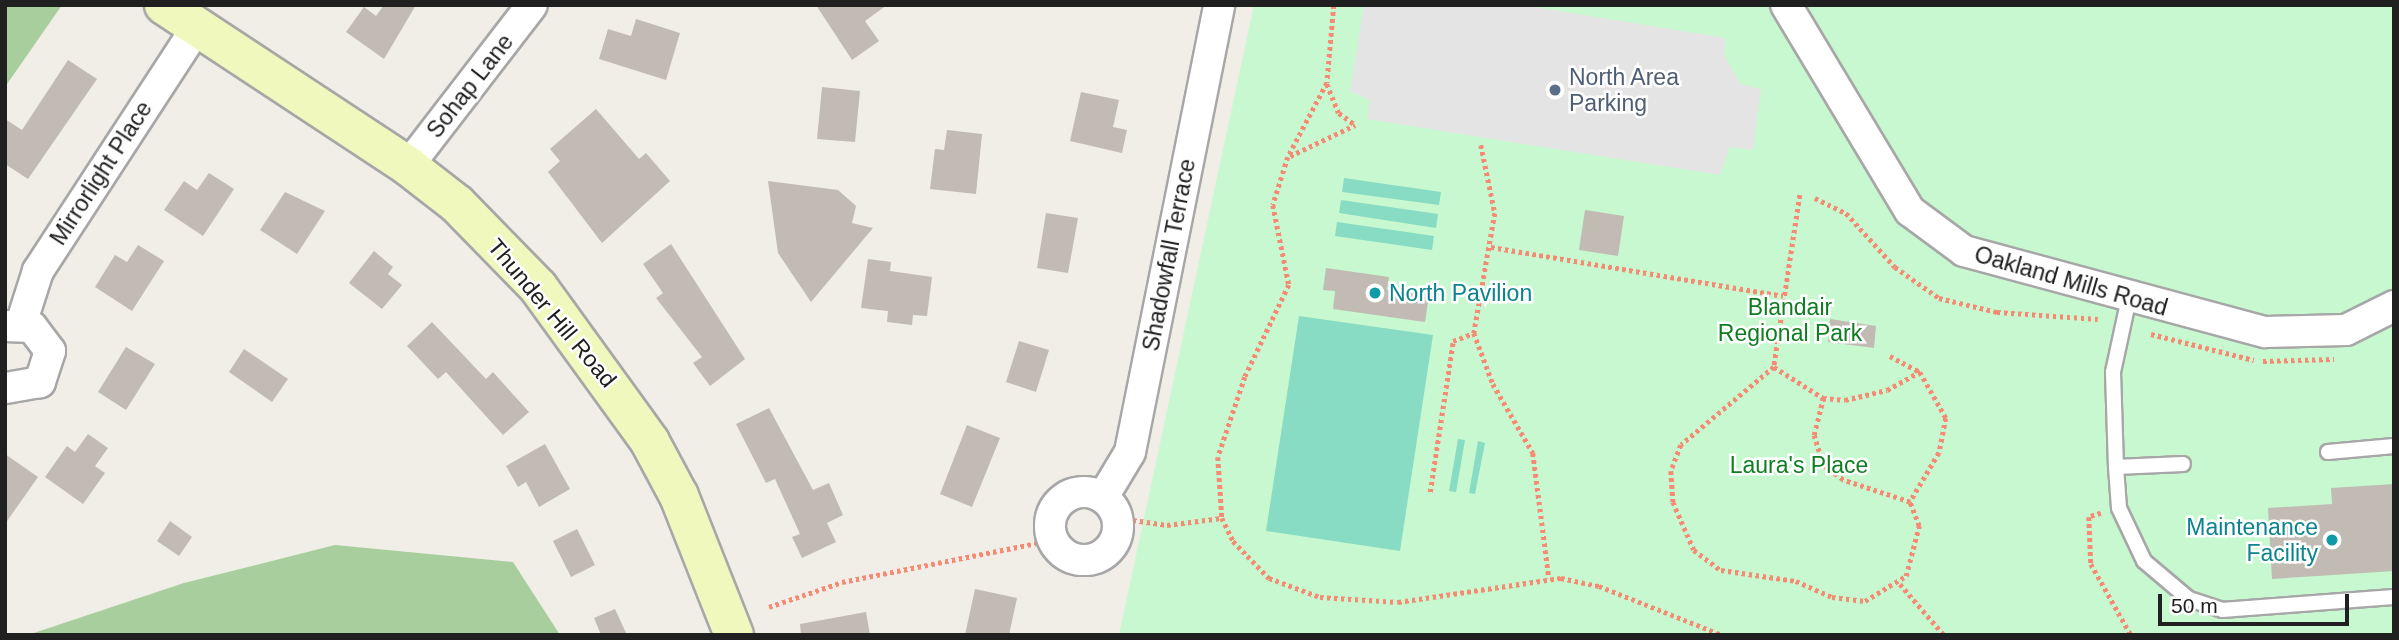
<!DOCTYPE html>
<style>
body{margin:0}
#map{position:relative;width:2399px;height:640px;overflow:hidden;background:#f0eee7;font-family:Helvetica,sans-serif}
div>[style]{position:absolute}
.forest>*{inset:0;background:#a8ce9d}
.park>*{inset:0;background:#c7f8cf}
.pitch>*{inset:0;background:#88dcc3}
.parking>*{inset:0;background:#e4e4e4}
.building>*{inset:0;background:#c1bbb4}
.path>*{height:4.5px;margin-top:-2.25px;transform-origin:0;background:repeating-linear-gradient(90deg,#f58b74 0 3.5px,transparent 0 7px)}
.roads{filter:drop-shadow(2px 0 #a7a7a7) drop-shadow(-2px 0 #a7a7a7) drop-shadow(0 2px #a7a7a7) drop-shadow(0 -2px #a7a7a7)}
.lane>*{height:14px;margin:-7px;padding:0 7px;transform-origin:7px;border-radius:7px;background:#fff}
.street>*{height:30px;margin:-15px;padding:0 15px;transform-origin:15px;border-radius:15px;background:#fff}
.street>.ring{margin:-15px;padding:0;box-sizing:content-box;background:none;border:30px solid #fff;border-radius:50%}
.secondary>*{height:38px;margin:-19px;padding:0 19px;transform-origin:19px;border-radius:19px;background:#f0f8be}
.dots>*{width:19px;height:19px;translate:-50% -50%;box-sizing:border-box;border:4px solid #fff;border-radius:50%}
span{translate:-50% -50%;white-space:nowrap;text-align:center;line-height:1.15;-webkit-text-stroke:5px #fff;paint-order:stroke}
.service-label{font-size:23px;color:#4e5e75}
.left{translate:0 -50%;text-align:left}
.street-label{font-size:23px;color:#202020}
.culture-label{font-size:23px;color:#0d838f}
.right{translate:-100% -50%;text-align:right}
.park-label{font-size:23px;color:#107d22}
.frame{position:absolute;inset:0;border:7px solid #202020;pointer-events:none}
.scale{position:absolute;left:2158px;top:594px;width:191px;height:32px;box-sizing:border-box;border:4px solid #202020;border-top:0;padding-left:9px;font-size:21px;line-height:24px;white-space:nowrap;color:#202020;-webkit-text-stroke:5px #fff;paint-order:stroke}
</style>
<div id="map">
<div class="forest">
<i style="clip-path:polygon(5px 5px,62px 5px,5px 87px)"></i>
<i style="clip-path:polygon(335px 545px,513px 562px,560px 635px,28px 635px,184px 583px)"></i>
</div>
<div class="park">
<i style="clip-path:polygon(1254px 5px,2394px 5px,2394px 635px,1119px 635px)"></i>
</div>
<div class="pitch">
<i style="clip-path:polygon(1344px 178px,1441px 192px,1439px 205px,1342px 192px)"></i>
<i style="clip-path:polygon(1341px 200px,1438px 214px,1436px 228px,1339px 213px)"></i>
<i style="clip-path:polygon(1337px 222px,1434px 236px,1432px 250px,1335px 236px)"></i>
<i style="clip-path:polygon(1299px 316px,1433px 335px,1400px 551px,1266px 531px)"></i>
<i style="clip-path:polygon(1458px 439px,1465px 440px,1456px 492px,1449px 491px)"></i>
<i style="clip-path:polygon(1478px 441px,1485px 443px,1475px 494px,1469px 493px)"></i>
</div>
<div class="parking">
<i style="clip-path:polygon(1364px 5px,1522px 5px,1726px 38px,1724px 54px,1740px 84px,1761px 89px,1753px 150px,1730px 147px,1720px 175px,1367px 119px,1370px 100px,1350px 91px)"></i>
</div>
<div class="building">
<i style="clip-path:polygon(384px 5px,416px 5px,384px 59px,346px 32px,364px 7px,376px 16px)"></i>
<i style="clip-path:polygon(816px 5px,887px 5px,865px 21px,879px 41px,852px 60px)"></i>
<i style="clip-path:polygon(636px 19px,680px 33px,666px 80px,599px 59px,608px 29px,631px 36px)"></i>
<i style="clip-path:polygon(68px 60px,97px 79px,28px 179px,5px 164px,5px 119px,22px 130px)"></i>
<i style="clip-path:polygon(822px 87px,860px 91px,855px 142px,817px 139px)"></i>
<i style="clip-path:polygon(1081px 92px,1119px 100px,1113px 127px,1127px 130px,1122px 153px,1070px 141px)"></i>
<i style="clip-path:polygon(596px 109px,639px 159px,646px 153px,670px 181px,602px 243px,548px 172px,560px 161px,550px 149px)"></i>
<i style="clip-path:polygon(947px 130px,982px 134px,976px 194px,930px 189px,935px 149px,944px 150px)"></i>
<i style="clip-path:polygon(209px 173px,234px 189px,203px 236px,164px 210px,184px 181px,197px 190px)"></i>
<i style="clip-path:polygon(768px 181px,838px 190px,856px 206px,852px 223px,873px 228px,811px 302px,778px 253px)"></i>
<i style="clip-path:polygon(285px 192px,325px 211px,297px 254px,260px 230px)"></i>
<i style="clip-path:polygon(1585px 210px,1624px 216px,1618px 256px,1579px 250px)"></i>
<i style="clip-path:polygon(1046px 213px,1078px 218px,1068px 273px,1037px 268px)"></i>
<i style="clip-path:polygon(671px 244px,745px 359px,710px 386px,693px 363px,702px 357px,656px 298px,663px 293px,643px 264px)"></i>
<i style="clip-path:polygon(138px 245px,164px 261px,132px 311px,95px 287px,115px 255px,127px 262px)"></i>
<i style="clip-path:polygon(374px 251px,393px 267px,388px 274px,402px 285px,382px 309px,349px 283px)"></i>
<i style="clip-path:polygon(868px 259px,891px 262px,890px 271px,932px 277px,927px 316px,913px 315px,912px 325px,887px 322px,888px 311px,861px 308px)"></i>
<i style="clip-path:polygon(1326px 268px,1389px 277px,1387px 290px,1429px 295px,1425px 322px,1333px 309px,1335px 291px,1323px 290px)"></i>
<i style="clip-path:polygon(1830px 319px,1876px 326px,1874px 348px,1828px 342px)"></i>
<i style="clip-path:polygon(432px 322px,486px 379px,493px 372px,529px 412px,503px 435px,446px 372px,438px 379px,407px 346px)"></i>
<i style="clip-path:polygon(1019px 341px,1049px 350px,1036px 392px,1006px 382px)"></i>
<i style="clip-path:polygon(126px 347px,155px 364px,126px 410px,98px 392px)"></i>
<i style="clip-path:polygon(244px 349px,288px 379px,272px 402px,229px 372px)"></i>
<i style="clip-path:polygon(769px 408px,813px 490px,829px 483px,843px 515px,827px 523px,836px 542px,802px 558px,792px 537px,800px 534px,775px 479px,766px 483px,736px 424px)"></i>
<i style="clip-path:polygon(967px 425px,1000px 438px,972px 507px,940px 494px)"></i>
<i style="clip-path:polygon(88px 434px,108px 448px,95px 466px,105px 473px,83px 504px,45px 477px,67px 446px,75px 452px)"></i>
<i style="clip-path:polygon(545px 444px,570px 489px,539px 507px,526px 482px,518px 487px,506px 466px)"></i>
<i style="clip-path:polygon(5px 454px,38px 477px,5px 524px)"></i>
<i style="clip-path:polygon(2394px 484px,2394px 571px,2272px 579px,2268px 508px,2332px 504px,2331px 488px)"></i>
<i style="clip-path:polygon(170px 521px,192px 537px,179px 556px,157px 541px)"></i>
<i style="clip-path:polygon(577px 529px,595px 565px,571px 577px,553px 541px)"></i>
<i style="clip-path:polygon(975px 589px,1017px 598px,1009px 635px,965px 635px)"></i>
<i style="clip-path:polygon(615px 609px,627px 635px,601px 635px,594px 618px)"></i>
<i style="clip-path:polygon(866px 612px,870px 635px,801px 635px,800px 624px)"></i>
</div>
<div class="path">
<i style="left:1334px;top:5px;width:78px;rotate:95.1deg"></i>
<i style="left:1327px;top:83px;width:84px;rotate:117.8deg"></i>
<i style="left:1288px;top:157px;width:50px;rotate:107.4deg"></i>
<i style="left:1273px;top:205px;width:82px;rotate:78.7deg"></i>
<i style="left:1289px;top:285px;width:102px;rotate:115.6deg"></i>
<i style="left:1245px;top:377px;width:84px;rotate:108.6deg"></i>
<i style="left:1218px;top:457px;width:61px;rotate:86.2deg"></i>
<i style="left:1222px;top:518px;width:25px;rotate:64deg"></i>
<i style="left:1233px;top:541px;width:52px;rotate:45.8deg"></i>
<i style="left:1269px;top:578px;width:54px;rotate:20.4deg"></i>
<i style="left:1320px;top:597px;width:78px;rotate:3.7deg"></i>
<i style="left:1398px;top:602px;width:165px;rotate:-8.4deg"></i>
<i style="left:1561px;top:578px;width:39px;rotate:12deg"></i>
<i style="left:1599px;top:586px;width:132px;rotate:21.7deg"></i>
<i style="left:1327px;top:84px;width:31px;rotate:68deg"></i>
<i style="left:1339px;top:113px;width:19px;rotate:36deg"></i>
<i style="left:1481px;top:145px;width:69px;rotate:78.4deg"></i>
<i style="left:1495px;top:213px;width:122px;rotate:99.9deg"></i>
<i style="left:1474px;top:333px;width:54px;rotate:69.6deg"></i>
<i style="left:1493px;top:384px;width:80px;rotate:59.9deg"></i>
<i style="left:1533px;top:453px;width:126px;rotate:82.7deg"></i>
<i style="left:1290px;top:156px;width:72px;rotate:-25.5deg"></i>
<i style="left:1800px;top:195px;width:174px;rotate:98.6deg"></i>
<i style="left:1774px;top:367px;width:121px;rotate:140deg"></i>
<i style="left:1681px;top:445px;width:28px;rotate:111deg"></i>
<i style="left:1671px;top:471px;width:31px;rotate:86deg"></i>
<i style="left:1673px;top:502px;width:52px;rotate:66.4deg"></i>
<i style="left:1694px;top:550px;width:34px;rotate:37deg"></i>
<i style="left:1721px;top:570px;width:76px;rotate:8.3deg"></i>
<i style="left:1796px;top:581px;width:39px;rotate:24deg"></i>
<i style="left:1832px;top:597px;width:33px;rotate:7deg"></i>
<i style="left:1865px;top:601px;width:48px;rotate:-31.4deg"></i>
<i style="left:1906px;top:576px;width:52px;rotate:-75.4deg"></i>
<i style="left:1919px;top:526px;width:26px;rotate:-111deg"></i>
<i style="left:1910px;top:502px;width:71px;rotate:-161.8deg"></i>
<i style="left:1843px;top:480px;width:25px;rotate:-143deg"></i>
<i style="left:1823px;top:465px;width:31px;rotate:-107deg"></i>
<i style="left:1814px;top:435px;width:38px;rotate:-76deg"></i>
<i style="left:1815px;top:198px;width:34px;rotate:26deg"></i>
<i style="left:1846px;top:213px;width:73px;rotate:47.8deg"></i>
<i style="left:1895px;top:267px;width:54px;rotate:35.2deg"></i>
<i style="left:1939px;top:298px;width:60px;rotate:13.6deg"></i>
<i style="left:1997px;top:312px;width:101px;rotate:4deg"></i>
<i style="left:1491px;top:247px;width:296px;rotate:9.5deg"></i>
<i style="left:2151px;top:334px;width:106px;rotate:14.2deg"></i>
<i style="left:1890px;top:356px;width:34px;rotate:28deg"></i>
<i style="left:1920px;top:372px;width:53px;rotate:60.5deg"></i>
<i style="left:1946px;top:418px;width:36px;rotate:101deg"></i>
<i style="left:1939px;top:453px;width:57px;rotate:120.6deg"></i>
<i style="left:2263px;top:361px;width:71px;rotate:-1.6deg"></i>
<i style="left:1774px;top:367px;width:58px;rotate:32.3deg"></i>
<i style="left:1823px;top:398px;width:22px;rotate:5deg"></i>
<i style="left:1845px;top:400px;width:43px;rotate:-13.4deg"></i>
<i style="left:1887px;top:390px;width:38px;rotate:-29deg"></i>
<i style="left:1430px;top:492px;width:153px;rotate:-81.3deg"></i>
<i style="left:1453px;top:341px;width:22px;rotate:-21deg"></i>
<i style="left:2101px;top:513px;width:13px;rotate:162deg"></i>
<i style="left:2089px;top:517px;width:47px;rotate:87.6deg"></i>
<i style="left:2091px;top:564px;width:81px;rotate:60.6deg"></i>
<i style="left:1119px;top:518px;width:49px;rotate:8.3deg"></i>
<i style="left:1167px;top:525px;width:55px;rotate:-7.3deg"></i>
<i style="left:1900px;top:584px;width:67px;rotate:49.2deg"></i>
<i style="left:769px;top:607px;width:77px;rotate:-18.9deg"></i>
<i style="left:842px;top:582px;width:214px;rotate:-11.3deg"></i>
</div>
<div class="roads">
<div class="lane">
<i style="left:2129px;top:298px;width:76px;rotate:102.2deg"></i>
<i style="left:2113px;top:372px;width:95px;rotate:88.2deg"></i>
<i style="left:2116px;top:467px;width:41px;rotate:85.8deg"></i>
<i style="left:2119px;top:508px;width:59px;rotate:64.7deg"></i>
<i style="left:2144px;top:561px;width:59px;rotate:40.2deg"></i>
<i style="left:2189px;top:599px;width:35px;rotate:18deg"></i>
<i style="left:2222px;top:610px;width:172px;rotate:-4.3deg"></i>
<i style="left:2328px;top:452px;width:66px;rotate:-5.2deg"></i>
<i style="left:2116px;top:467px;width:67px;rotate:-2.6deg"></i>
</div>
<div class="street">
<i style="left:1786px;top:5px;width:240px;rotate:59deg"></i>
<i style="left:1910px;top:211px;width:67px;rotate:36.5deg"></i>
<i style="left:1964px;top:251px;width:312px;rotate:15.1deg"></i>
<i style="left:2265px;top:332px;width:81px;rotate:-1.4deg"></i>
<i style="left:2346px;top:330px;width:54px;rotate:-26.6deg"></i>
<i style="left:408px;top:166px;width:203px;rotate:-52.4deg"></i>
<i style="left:21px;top:324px;width:56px;rotate:-72.2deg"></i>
<i style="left:38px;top:271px;width:289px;rotate:-56.9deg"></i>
<i style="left:5px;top:326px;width:27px;rotate:2deg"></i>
<i style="left:32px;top:327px;width:30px;rotate:53deg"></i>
<i style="left:50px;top:351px;width:33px;rotate:108deg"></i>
<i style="left:40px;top:382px;width:36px;rotate:170deg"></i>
<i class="ring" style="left:1050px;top:492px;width:38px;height:38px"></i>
<i style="left:1103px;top:497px;width:52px;rotate:-59deg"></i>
<i style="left:1130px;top:452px;width:456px;rotate:-78.7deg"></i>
</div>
<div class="secondary">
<i style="left:164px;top:5px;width:292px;rotate:33.4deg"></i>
<i style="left:408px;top:166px;width:62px;rotate:37.8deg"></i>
<i style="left:457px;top:204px;width:116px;rotate:45.7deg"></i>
<i style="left:538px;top:287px;width:191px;rotate:54.1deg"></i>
<i style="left:650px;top:442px;width:61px;rotate:61.8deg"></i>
<i style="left:679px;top:496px;width:149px;rotate:68.4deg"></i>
</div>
</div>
<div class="dots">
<i style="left:1555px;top:90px;background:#5c6f8a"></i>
<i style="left:1375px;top:293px;background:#0f9aa8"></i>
<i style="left:2332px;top:540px;background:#0f9aa8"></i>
</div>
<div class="service-label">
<span class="left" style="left:1569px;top:90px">North Area<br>Parking</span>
</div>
<div class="street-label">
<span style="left:470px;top:86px;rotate:-52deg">Sohap Lane</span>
<span style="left:101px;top:173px;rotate:-57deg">Mirrorlight Place</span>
<span style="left:1169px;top:255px;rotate:-79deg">Shadowfall Terrace</span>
<span style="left:2071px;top:281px;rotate:16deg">Oakland Mills Road</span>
<span style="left:552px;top:313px;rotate:50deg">Thunder Hill Road</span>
</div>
<div class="culture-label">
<span class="left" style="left:1389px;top:293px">North Pavilion</span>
<span class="right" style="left:2318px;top:540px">Maintenance<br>Facility</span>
</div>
<div class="park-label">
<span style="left:1790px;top:320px">Blandair<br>Regional Park</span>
<span style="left:1799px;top:465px">Laura's Place</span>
</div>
<div class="frame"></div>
<div class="scale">50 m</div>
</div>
